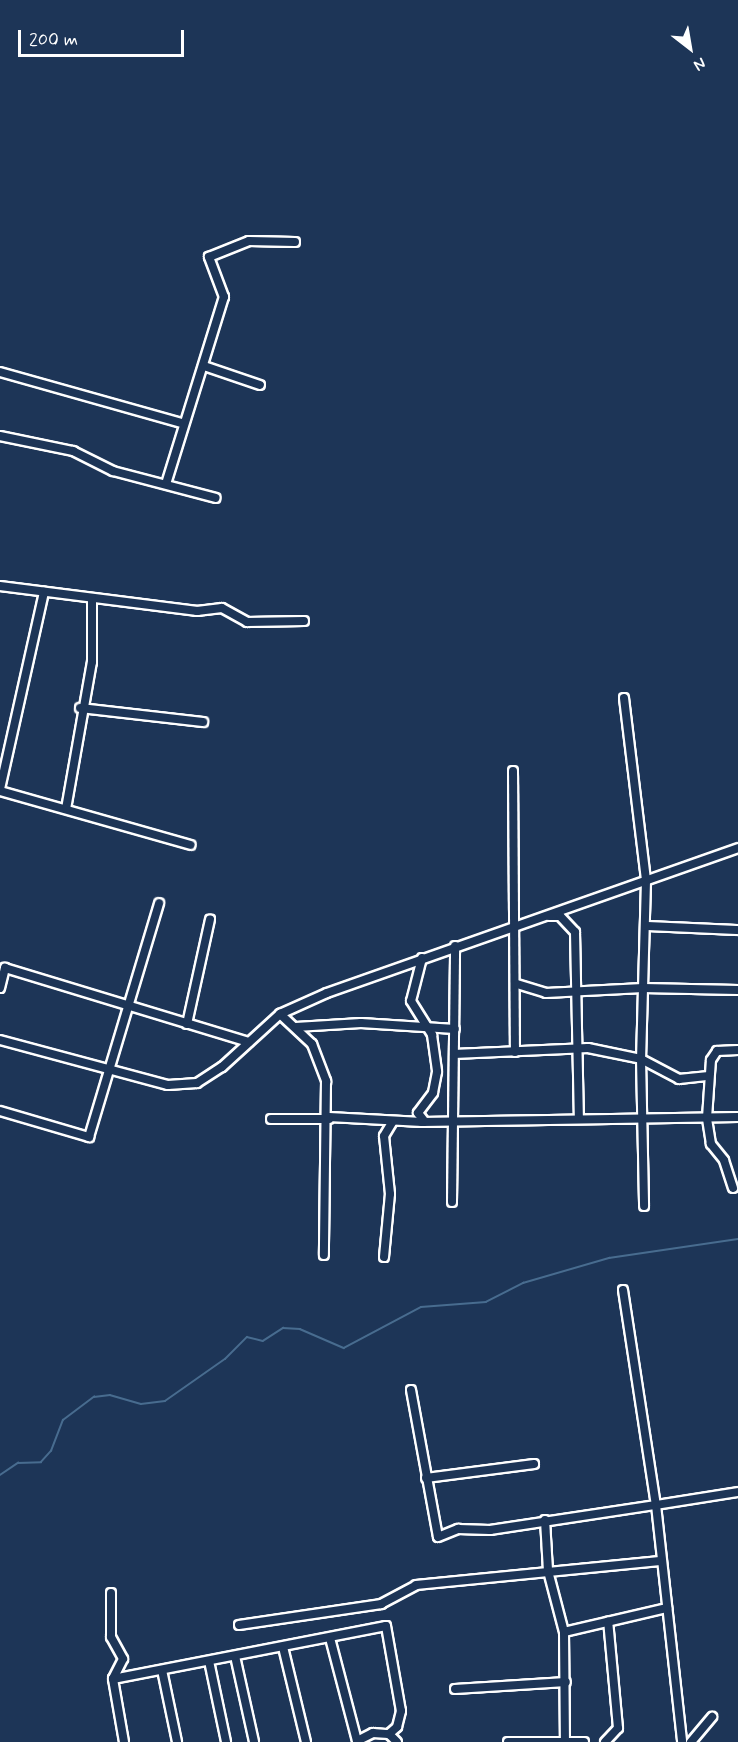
<!DOCTYPE html>
<style>
body{margin:0}
#map{position:relative;width:738px;height:1742px;overflow:hidden;background:#1d3557;font-family:Mynerve,sans-serif}
div>[style]{position:absolute}
.stream>*{height:1.5px;margin:-0.75px;padding:0 0.75px;transform-origin:0.75px;border-radius:0.75px;background:#486c8f}
.roads{filter:drop-shadow(2px 0 #fff) drop-shadow(-2px 0 #fff) drop-shadow(0 2px #fff) drop-shadow(0 -2px #fff)}
.minor>*{height:8px;margin:-4px;padding:0 4px;transform-origin:4px;border-radius:4px;background:#1d3557}
span{translate:-50% -50%;white-space:nowrap;text-align:center;line-height:1.15;-webkit-text-stroke:6px #1d3557;paint-order:stroke}
.north{position:absolute;left:660px;top:18px;width:60px;height:60px;-webkit-text-stroke:4px #1d3557;paint-order:stroke;rotate:149deg;font-size:16px;font-weight:700;line-height:24px;text-align:center;color:#fff}
.north::after{content:'';display:block;margin:auto;width:21px;height:27px;background:#fff;clip-path:polygon(50% 0,100% 100%,50% 72%,0 100%)}
.scale{position:absolute;left:18px;top:30px;width:166px;height:27px;box-sizing:border-box;border:3px solid #fff;border-top:0;padding-left:8px;font-size:18px;line-height:21px;white-space:nowrap;color:#fff;-webkit-text-stroke:4px #1d3557;paint-order:stroke}
</style>
<div id="map">
<div class="stream">
<i style="left:0;top:1475px;width:22px;rotate:-34deg"></i>
<i style="left:18px;top:1463px;width:23px;rotate:-2deg"></i>
<i style="left:41px;top:1462px;width:15px;rotate:-48deg"></i>
<i style="left:51px;top:1451px;width:33px;rotate:-69deg"></i>
<i style="left:63px;top:1420px;width:39px;rotate:-37deg"></i>
<i style="left:94px;top:1397px;width:16px;rotate:-7deg"></i>
<i style="left:110px;top:1395px;width:32px;rotate:16deg"></i>
<i style="left:141px;top:1404px;width:24px;rotate:-7deg"></i>
<i style="left:165px;top:1401px;width:73px;rotate:-35deg"></i>
<i style="left:225px;top:1359px;width:31px;rotate:-45deg"></i>
<i style="left:247px;top:1337px;width:16px;rotate:14deg"></i>
<i style="left:263px;top:1341px;width:24px;rotate:-33deg"></i>
<i style="left:283px;top:1328px;width:17px;rotate:3deg"></i>
<i style="left:300px;top:1329px;width:48px;rotate:23.4deg"></i>
<i style="left:344px;top:1348px;width:87px;rotate:-28deg"></i>
<i style="left:421px;top:1307px;width:65px;rotate:-4.4deg"></i>
<i style="left:486px;top:1302px;width:42px;rotate:-27.2deg"></i>
<i style="left:523px;top:1283px;width:90px;rotate:-16.2deg"></i>
<i style="left:609px;top:1258px;width:130px;rotate:-8.4deg"></i>
</div>
<div class="roads">
<div class="minor">
<i style="left:204px;top:366px;width:59px;rotate:18.7deg"></i>
<i style="left:0;top:372px;width:189px;rotate:15.7deg"></i>
<i style="left:0;top:436px;width:75px;rotate:11.6deg"></i>
<i style="left:73px;top:451px;width:45px;rotate:26.6deg"></i>
<i style="left:113px;top:471px;width:106px;rotate:14.7deg"></i>
<i style="left:166px;top:484px;width:196px;rotate:-72.8deg"></i>
<i style="left:224px;top:297px;width:43px;rotate:-110.6deg"></i>
<i style="left:209px;top:257px;width:43px;rotate:-21.8deg"></i>
<i style="left:249px;top:241px;width:46px;rotate:1.2deg"></i>
<i style="left:0;top:586px;width:199px;rotate:7.2deg"></i>
<i style="left:197px;top:611px;width:25px;rotate:-7deg"></i>
<i style="left:222px;top:608px;width:29px;rotate:29deg"></i>
<i style="left:247px;top:622px;width:57px;rotate:-1deg"></i>
<i style="left:624px;top:698px;width:184px;rotate:83.1deg"></i>
<i style="left:646px;top:881px;width:178px;rotate:91.6deg"></i>
<i style="left:641px;top:1059px;width:147px;rotate:88.8deg"></i>
<i style="left:80px;top:708px;width:124px;rotate:6.5deg"></i>
<i style="left:513px;top:771px;width:281px;rotate:89.6deg"></i>
<i style="left:0;top:789px;width:202px;rotate:-77.4deg"></i>
<i style="left:0;top:791px;width:198px;rotate:15.8deg"></i>
<i style="left:66px;top:809px;width:149px;rotate:-80deg"></i>
<i style="left:92px;top:662px;width:64px;rotate:-90deg"></i>
<i style="left:549px;top:916px;width:11px"></i>
<i style="left:560px;top:916px;width:22px;rotate:47deg"></i>
<i style="left:575px;top:932px;width:187px;rotate:88.8deg"></i>
<i style="left:646px;top:926px;width:92px;rotate:2.5deg"></i>
<i style="left:422px;top:958px;width:44px;rotate:104.3deg"></i>
<i style="left:411px;top:1001px;width:40px;rotate:58deg"></i>
<i style="left:432px;top:1035px;width:37px;rotate:82deg"></i>
<i style="left:437px;top:1072px;width:21px;rotate:101deg"></i>
<i style="left:433px;top:1093px;width:25px;rotate:127deg"></i>
<i style="left:418px;top:1113px;width:11px;rotate:52deg"></i>
<i style="left:517px;top:984px;width:30px;rotate:17deg"></i>
<i style="left:546px;top:993px;width:97px;rotate:-3deg"></i>
<i style="left:643px;top:988px;width:95px;rotate:1.2deg"></i>
<i style="left:0;top:988px;width:21px;rotate:-76deg"></i>
<i style="left:5px;top:968px;width:255px;rotate:16.9deg"></i>
<i style="left:280px;top:1014px;width:44px;rotate:43.2deg"></i>
<i style="left:312px;top:1044px;width:40px;rotate:69deg"></i>
<i style="left:326px;top:1081px;width:174px;rotate:90.7deg"></i>
<i style="left:187px;top:1024px;width:107px;rotate:-77.6deg"></i>
<i style="left:296px;top:1027px;width:65px;rotate:-3.5deg"></i>
<i style="left:361px;top:1023px;width:94px;rotate:3.7deg"></i>
<i style="left:0;top:1040px;width:174px;rotate:15deg"></i>
<i style="left:168px;top:1085px;width:29px;rotate:-4deg"></i>
<i style="left:197px;top:1083px;width:30px;rotate:-33deg"></i>
<i style="left:222px;top:1067px;width:79px;rotate:-42.4deg"></i>
<i style="left:280px;top:1014px;width:51px;rotate:-24.1deg"></i>
<i style="left:327px;top:993px;width:436px;rotate:-19.4deg"></i>
<i style="left:454px;top:1054px;width:134px;rotate:-2.6deg"></i>
<i style="left:588px;top:1048px;width:54px;rotate:11.7deg"></i>
<i style="left:641px;top:1059px;width:43px;rotate:27.8deg"></i>
<i style="left:679px;top:1079px;width:30px;rotate:-6deg"></i>
<i style="left:0;top:1111px;width:93px;rotate:16.3deg"></i>
<i style="left:89px;top:1137px;width:244px;rotate:-73.3deg"></i>
<i style="left:329px;top:1117px;width:93px;rotate:3.1deg"></i>
<i style="left:422px;top:1122px;width:316px;rotate:-0.9deg"></i>
<i style="left:271px;top:1119px;width:58px"></i>
<i style="left:733px;top:1188px;width:29px;rotate:-108deg"></i>
<i style="left:724px;top:1160px;width:21px;rotate:-129deg"></i>
<i style="left:711px;top:1144px;width:26px;rotate:-99deg"></i>
<i style="left:707px;top:1118px;width:58px;rotate:-86.1deg"></i>
<i style="left:711px;top:1060px;width:11px;rotate:-56deg"></i>
<i style="left:717px;top:1051px;width:21px;rotate:-3deg"></i>
<i style="left:452px;top:1202px;width:256px;rotate:-89.3deg"></i>
<i style="left:384px;top:1257px;width:63px;rotate:-84.6deg"></i>
<i style="left:390px;top:1194px;width:58px;rotate:-95.9deg"></i>
<i style="left:384px;top:1136px;width:17px;rotate:-59deg"></i>
<i style="left:623px;top:1290px;width:218px;rotate:81.3deg"></i>
<i style="left:656px;top:1505px;width:83px;rotate:-9deg"></i>
<i style="left:411px;top:1390px;width:149px;rotate:79.6deg"></i>
<i style="left:438px;top:1537px;width:22px;rotate:-22deg"></i>
<i style="left:458px;top:1529px;width:32px;rotate:2deg"></i>
<i style="left:490px;top:1530px;width:168px;rotate:-8.6deg"></i>
<i style="left:656px;top:1505px;width:238px;rotate:83.7deg"></i>
<i style="left:426px;top:1478px;width:109px;rotate:-7.4deg"></i>
<i style="left:545px;top:1520px;width:51px;rotate:86.6deg"></i>
<i style="left:548px;top:1571px;width:63px;rotate:75.3deg"></i>
<i style="left:564px;top:1632px;width:107px;rotate:89.5deg"></i>
<i style="left:111px;top:1593px;width:44px;rotate:90deg"></i>
<i style="left:111px;top:1637px;width:25px;rotate:61deg"></i>
<i style="left:123px;top:1659px;width:22px;rotate:117deg"></i>
<i style="left:113px;top:1679px;width:64px;rotate:80.1deg"></i>
<i style="left:239px;top:1625px;width:144px;rotate:-8.4deg"></i>
<i style="left:381px;top:1604px;width:40px;rotate:-28deg"></i>
<i style="left:416px;top:1585px;width:245px;rotate:-5.6deg"></i>
<i style="left:564px;top:1632px;width:106px;rotate:-13.1deg"></i>
<i style="left:330px;top:1638px;width:106px;rotate:75.3deg"></i>
<i style="left:357px;top:1741px;width:18px;rotate:-27deg"></i>
<i style="left:373px;top:1733px;width:16px;rotate:4deg"></i>
<i style="left:389px;top:1734px;width:11px;rotate:45deg"></i>
<i style="left:283px;top:1647px;width:98px;rotate:76.4deg"></i>
<i style="left:235px;top:1656px;width:88px;rotate:77.5deg"></i>
<i style="left:209px;top:1661px;width:83px;rotate:78.1deg"></i>
<i style="left:162px;top:1670px;width:74px;rotate:78.2deg"></i>
<i style="left:113px;top:1679px;width:278px;rotate:-11deg"></i>
<i style="left:386px;top:1626px;width:86px;rotate:80deg"></i>
<i style="left:401px;top:1711px;width:16px;rotate:104deg"></i>
<i style="left:397px;top:1727px;width:11px;rotate:139deg"></i>
<i style="left:455px;top:1689px;width:111px;rotate:-3.6deg"></i>
<i style="left:508px;top:1742px;width:76px"></i>
<i style="left:605px;top:1742px;width:19px;rotate:-47deg"></i>
<i style="left:618px;top:1728px;width:107px;rotate:-95.3deg"></i>
<i style="left:691px;top:1742px;width:33px;rotate:-50deg"></i>
</div>
</div>
<div class="north">N</div>
<div class="scale">200 m</div>
</div>
